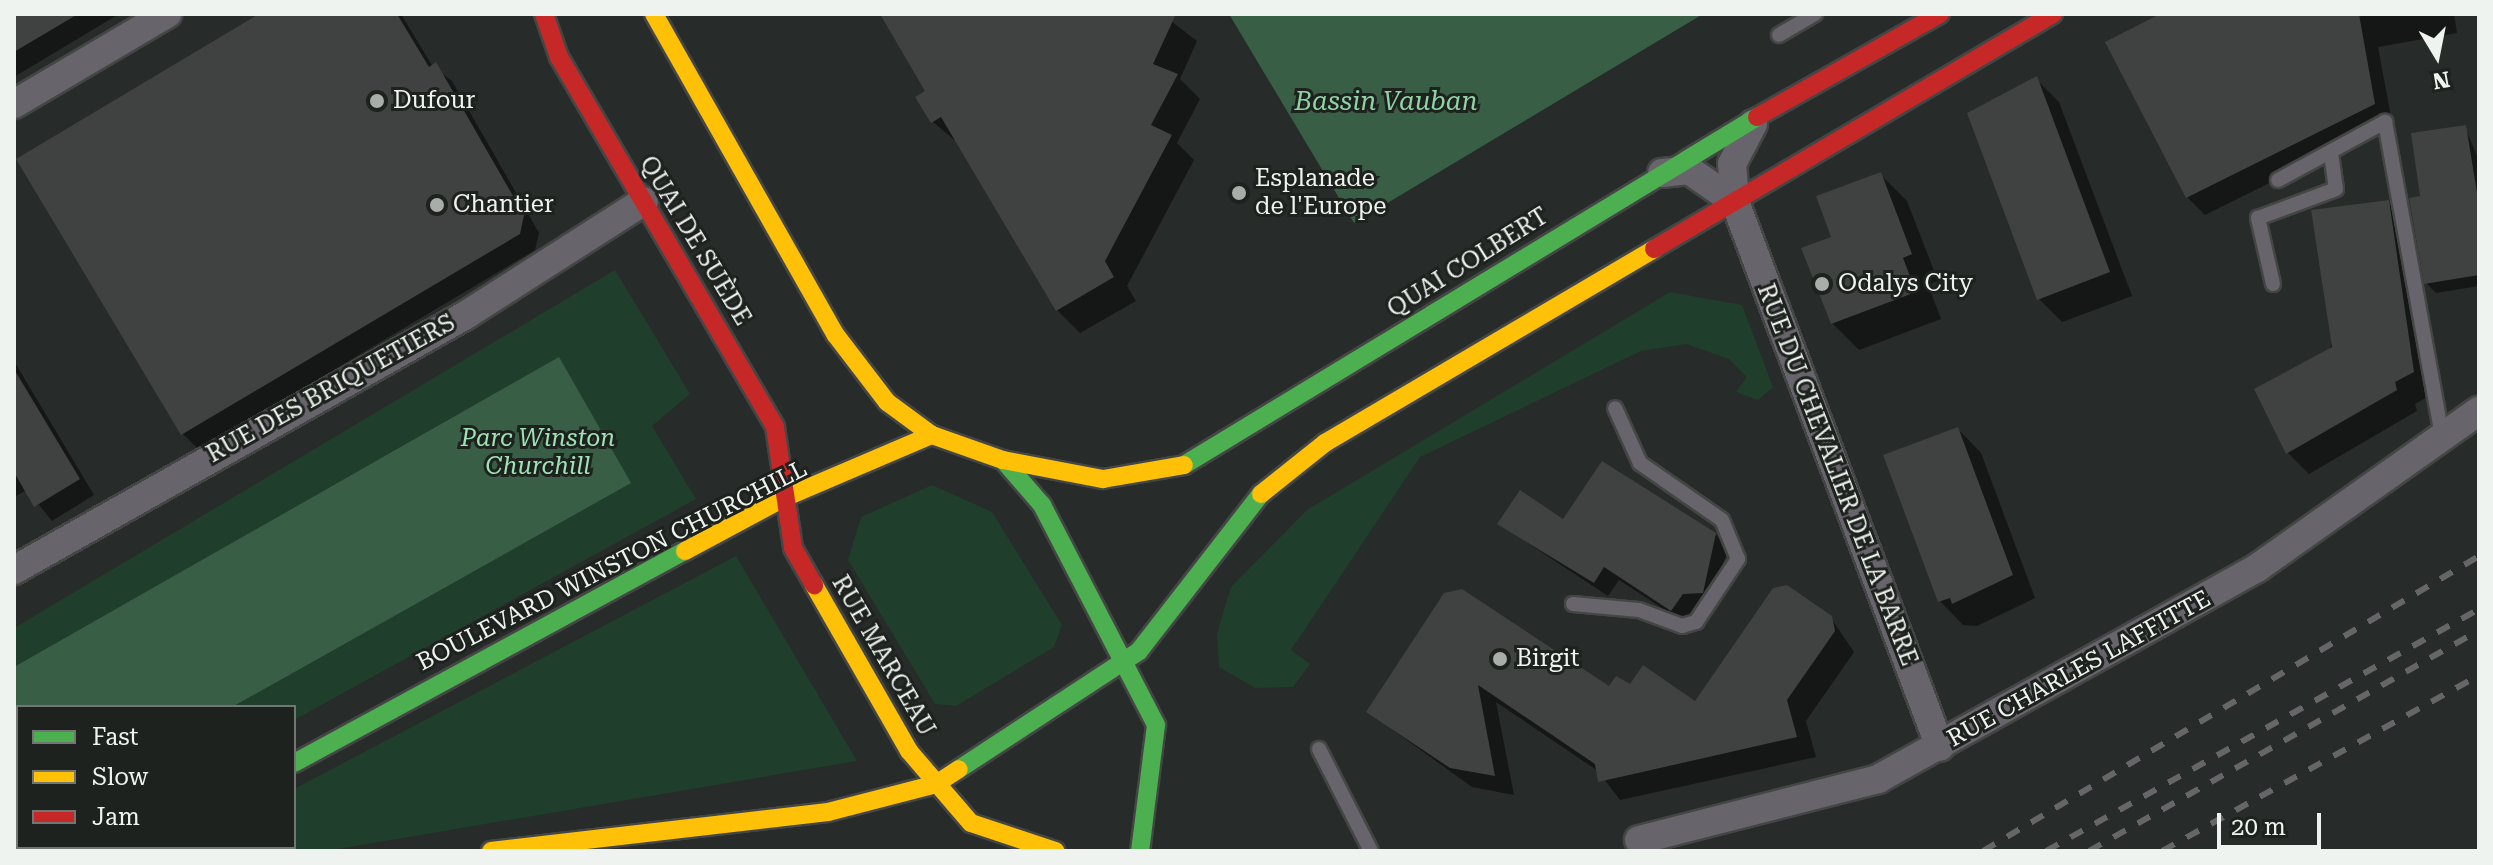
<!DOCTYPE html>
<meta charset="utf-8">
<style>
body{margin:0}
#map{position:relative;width:2493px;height:865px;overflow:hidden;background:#272b29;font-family:"Roboto Serif",serif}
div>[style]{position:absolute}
.green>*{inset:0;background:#203e2c}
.water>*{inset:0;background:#395e46}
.shadow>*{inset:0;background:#0007}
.building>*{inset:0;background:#3f4240}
.roads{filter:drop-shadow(2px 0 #444645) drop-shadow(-2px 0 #444645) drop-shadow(0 2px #444645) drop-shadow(0 -2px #444645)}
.lane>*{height:14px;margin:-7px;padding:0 7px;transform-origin:7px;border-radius:7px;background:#68646b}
.street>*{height:28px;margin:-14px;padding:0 14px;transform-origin:14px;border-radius:14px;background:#68646b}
.fast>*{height:18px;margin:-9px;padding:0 9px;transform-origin:9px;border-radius:9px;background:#4caf50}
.slow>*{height:18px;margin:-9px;padding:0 9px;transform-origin:9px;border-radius:9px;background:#ffc107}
.jam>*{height:18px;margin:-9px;padding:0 9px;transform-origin:9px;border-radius:9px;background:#c62828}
.rail>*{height:6px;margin-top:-3px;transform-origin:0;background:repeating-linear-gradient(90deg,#666568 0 14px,transparent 0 28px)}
.dots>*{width:22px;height:22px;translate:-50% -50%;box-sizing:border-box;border:4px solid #1d221e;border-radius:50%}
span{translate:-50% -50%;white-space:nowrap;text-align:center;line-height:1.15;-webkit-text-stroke:6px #1d221e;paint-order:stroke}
.poi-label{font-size:24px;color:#eff3f0}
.left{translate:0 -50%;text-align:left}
.street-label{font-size:24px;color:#eff3f0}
.park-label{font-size:24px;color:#9fe2b5;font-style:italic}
.water-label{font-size:26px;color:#90d3a7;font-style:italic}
.frame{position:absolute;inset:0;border:16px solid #eff3f0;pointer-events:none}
.legend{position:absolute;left:16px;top:705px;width:280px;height:144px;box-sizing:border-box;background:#1d221e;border:2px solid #717672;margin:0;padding:10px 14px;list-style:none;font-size:24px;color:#eff3f0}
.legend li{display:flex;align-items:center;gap:16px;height:40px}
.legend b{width:40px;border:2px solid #717672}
.north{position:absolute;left:2397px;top:16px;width:80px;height:80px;-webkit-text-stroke:6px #1d221e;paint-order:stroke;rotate:170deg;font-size:22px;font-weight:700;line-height:32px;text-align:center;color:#eff3f0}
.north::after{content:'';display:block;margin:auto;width:28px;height:36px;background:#eff3f0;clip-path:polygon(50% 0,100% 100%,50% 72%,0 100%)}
.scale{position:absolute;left:2217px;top:813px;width:104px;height:36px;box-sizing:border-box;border:4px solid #eff3f0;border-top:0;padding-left:10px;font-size:24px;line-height:28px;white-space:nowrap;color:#eff3f0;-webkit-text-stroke:6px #1d221e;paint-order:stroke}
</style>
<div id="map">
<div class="green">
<i style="clip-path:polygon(615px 270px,690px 394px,652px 426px,696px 499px,294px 720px,294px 707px,18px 707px,18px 847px,69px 847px,14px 851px,14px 628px)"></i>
<i style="clip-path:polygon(1670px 292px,1742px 305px,1773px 387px,1758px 400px,1736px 392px,1747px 377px,1729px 359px,1686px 344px,1641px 351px,1420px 457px,1291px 650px,1310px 664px,1293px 687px,1255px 688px,1219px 667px,1217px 633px,1231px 587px,1307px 510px)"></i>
<i style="clip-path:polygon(932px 485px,992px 512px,1062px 625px,1054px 647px,956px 706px,935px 704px,848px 560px,861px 517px)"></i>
<i style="clip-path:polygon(736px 556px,857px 761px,326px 851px,178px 851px,294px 847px,294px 789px)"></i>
</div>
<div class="water">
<i style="clip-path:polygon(1229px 14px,1703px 14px,1354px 223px)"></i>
<i style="clip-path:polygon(559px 357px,631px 483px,232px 707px,18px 707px,14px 770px,14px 667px)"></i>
</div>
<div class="shadow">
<i style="clip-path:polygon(14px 14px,119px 14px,14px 77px)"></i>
<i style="clip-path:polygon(263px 14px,401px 14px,433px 67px,452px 81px,539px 233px,535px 250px,199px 450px,183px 434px)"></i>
<i style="clip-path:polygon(882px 14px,1162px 14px,1197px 41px,1180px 79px,1200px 99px,1177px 143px,1194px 160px,1127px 286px,1136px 301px,1080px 333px,1057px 310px,959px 144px,933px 122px,928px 91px)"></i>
<i style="clip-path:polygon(2162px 14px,2454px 14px,2457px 33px,2378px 47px,2392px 122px,2205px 215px,2187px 197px)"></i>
<i style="clip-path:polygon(2036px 79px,2059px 102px,2132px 296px,2062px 322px,2039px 299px)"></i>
<i style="clip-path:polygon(2465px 127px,2479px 161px,2479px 286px,2436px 293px,2426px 283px,2423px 198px)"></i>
<i style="clip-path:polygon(1880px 174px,1907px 201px,1938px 281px,1928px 285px,1941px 319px,1859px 350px,1832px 323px,1834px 238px)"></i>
<i style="clip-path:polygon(2388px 202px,2410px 224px,2434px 393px,2415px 404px,2417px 411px,2309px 474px,2288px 453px)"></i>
<i style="clip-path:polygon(14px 361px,94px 495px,52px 521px,27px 490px,14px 497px)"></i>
<i style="clip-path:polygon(1958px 429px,1981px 453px,2035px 598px,1977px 626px,1963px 625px,1940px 601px)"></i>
<i style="clip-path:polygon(1563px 521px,1715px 534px,1729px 548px,1719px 574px,1722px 599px,1697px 607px,1685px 623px,1619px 580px,1608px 596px,1499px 524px)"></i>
<i style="clip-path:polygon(1446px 594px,1610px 689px,1630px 686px,1695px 703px,1831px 618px,1854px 652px,1806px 721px,1816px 757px,1620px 800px,1598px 771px,1496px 702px,1514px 795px,1472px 787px,1368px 712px)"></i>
</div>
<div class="building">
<i style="clip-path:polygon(14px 14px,78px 14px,14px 52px)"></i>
<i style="clip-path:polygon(259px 14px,397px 14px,429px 67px,436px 62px,524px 215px,520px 234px,181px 435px,16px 159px)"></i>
<i style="clip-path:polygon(880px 14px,1176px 14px,1153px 64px,1178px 74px,1151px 125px,1172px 135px,1105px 261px,1114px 277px,1056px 311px,941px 117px,931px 123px,915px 97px,925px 91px)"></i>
<i style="clip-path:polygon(2160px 14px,2359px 14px,2375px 104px,2186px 198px,2105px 42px)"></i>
<i style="clip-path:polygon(2037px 76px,2110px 272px,2037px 300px,1967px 113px)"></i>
<i style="clip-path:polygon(2466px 125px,2479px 205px,2479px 275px,2424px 284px,2409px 198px,2420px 196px,2411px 133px)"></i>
<i style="clip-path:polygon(1881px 172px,1912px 254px,1903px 258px,1916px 292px,1831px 324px,1801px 248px,1831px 237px,1816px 196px)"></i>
<i style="clip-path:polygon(2389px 200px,2414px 372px,2395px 382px,2397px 390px,2286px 454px,2254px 389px,2332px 347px,2311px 210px)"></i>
<i style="clip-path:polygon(14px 369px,80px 479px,34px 507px,14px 472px)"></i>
<i style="clip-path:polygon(1958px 427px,2013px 575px,1952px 604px,1950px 598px,1938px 602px,1883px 455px)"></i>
<i style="clip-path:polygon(1602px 461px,1716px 533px,1703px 593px,1683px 594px,1671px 611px,1604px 567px,1594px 583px,1497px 524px,1520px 490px,1563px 519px)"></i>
<i style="clip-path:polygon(1787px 585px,1832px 616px,1835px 631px,1787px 700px,1797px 737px,1598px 782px,1595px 764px,1478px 685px,1495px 776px,1450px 768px,1366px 712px,1444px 593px,1462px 589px,1609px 686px,1616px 676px,1630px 684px,1643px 665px,1695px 701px,1773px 588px)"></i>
</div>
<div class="roads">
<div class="lane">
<i style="left:1779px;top:35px;width:42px;rotate:-30.3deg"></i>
<i style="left:2278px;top:180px;width:122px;rotate:-28.5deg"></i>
<i style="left:2385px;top:122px;width:320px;rotate:79.7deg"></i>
<i style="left:2273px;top:284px;width:68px;rotate:-102.8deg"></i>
<i style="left:2258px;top:218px;width:83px;rotate:-20.4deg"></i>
<i style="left:2336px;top:189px;width:37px;rotate:-98deg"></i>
<i style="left:1573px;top:604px;width:66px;rotate:5.2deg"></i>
<i style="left:1639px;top:610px;width:46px;rotate:20.4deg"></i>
<i style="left:1682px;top:626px;width:15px;rotate:-16deg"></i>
<i style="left:1696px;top:622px;width:76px;rotate:-56.3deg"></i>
<i style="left:1738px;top:559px;width:42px;rotate:-112.3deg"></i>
<i style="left:1722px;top:520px;width:100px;rotate:-145.2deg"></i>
<i style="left:1640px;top:463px;width:60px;rotate:-114.4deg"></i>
<i style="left:1319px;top:749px;width:114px;rotate:63deg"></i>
</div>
<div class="street">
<i style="left:14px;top:104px;width:178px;rotate:-30.5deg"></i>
<i style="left:1753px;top:124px;width:45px;rotate:117.7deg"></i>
<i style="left:1732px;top:164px;width:38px;rotate:85deg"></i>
<i style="left:1735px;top:202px;width:582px;rotate:69.39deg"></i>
<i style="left:1662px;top:173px;width:27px;rotate:-6deg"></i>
<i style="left:1689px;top:170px;width:56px;rotate:34.8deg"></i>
<i style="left:14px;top:570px;width:519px;rotate:-29.43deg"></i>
<i style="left:466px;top:315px;width:211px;rotate:-32.6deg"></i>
<i style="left:1639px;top:840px;width:247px;rotate:-14.3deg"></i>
<i style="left:1878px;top:779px;width:434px;rotate:-29.1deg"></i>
<i style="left:2257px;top:568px;width:272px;rotate:-35.3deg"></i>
</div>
<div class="fast">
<i style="left:1003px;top:460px;width:60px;rotate:49.1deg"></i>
<i style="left:1042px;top:505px;width:248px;rotate:62.6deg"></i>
<i style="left:1156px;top:725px;width:127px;rotate:97.2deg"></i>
<i style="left:1184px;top:465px;width:670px;rotate:-31.27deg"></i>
<i style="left:294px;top:763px;width:445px;rotate:-28.5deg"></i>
<i style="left:959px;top:769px;width:215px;rotate:-33.2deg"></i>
<i style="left:1139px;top:651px;width:199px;rotate:-52.2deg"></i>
</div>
<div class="slow">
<i style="left:654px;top:14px;width:368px;rotate:60.5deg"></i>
<i style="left:835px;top:334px;width:86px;rotate:52.6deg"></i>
<i style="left:887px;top:402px;width:56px;rotate:36.3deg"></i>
<i style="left:1261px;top:494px;width:82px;rotate:-38.6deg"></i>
<i style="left:1325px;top:443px;width:382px;rotate:-30.5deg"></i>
<i style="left:685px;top:551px;width:112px;rotate:-28.2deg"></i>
<i style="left:784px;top:498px;width:161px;rotate:-23.1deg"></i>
<i style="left:932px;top:435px;width:75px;rotate:19.4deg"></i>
<i style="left:1003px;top:460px;width:102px;rotate:10.8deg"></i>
<i style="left:1103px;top:479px;width:82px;rotate:-9.8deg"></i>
<i style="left:814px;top:585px;width:191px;rotate:60.2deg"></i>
<i style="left:909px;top:751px;width:95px;rotate:49.3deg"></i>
<i style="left:971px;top:823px;width:89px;rotate:18.4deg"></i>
<i style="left:140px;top:851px;width:8px;rotate:-30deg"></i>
<i style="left:491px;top:851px;width:339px;rotate:-6.6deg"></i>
<i style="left:828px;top:812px;width:112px;rotate:-14.5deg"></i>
<i style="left:936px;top:784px;width:27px;rotate:-33deg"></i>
</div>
<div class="jam">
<i style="left:544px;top:14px;width:46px;rotate:70.8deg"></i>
<i style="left:559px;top:57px;width:428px;rotate:59.7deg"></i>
<i style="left:775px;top:427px;width:122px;rotate:81.5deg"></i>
<i style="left:793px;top:548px;width:43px;rotate:60.4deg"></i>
<i style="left:1757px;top:117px;width:210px;rotate:-29.4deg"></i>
<i style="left:1654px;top:249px;width:463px;rotate:-30.5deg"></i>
</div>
</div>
<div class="rail">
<i style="left:1983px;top:851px;width:577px;rotate:-30.74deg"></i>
<i style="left:2046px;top:851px;width:496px;rotate:-29.2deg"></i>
<i style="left:2089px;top:851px;width:448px;rotate:-29.5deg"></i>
<i style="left:2162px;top:851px;width:363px;rotate:-29deg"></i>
</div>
<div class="dots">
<i style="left:377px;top:101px;background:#a9adaa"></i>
<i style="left:1239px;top:193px;background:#a9adaa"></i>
<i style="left:437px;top:205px;background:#a9adaa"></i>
<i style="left:1822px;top:284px;background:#a9adaa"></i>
<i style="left:1500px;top:659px;background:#a9adaa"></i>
</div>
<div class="poi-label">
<span class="left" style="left:393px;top:101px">Dufour</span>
<span class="left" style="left:1255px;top:193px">Esplanade<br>de l'Europe</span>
<span class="left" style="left:453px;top:205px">Chantier</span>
<span class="left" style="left:1838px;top:284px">Odalys City</span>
<span class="left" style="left:1516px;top:659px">Birgit</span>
</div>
<div class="street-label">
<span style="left:695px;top:241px;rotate:59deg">QUAI DE SUÈDE</span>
<span style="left:1468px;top:263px;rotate:-32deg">QUAI COLBERT</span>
<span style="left:331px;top:389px;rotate:-29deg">RUE DES BRIQUETIERS</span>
<span style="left:1837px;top:475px;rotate:69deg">RUE DU CHEVALIER DE LA BARRE</span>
<span style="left:612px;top:566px;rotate:-27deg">BOULEVARD WINSTON CHURCHILL</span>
<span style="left:883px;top:656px;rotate:60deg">RUE MARCEAU</span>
<span style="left:2079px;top:669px;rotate:-29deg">RUE CHARLES LAFFITTE</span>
</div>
<div class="park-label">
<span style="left:538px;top:453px">Parc Winston<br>Churchill</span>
</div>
<div class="water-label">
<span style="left:1386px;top:102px">Bassin Vauban</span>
</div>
<div class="frame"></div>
<ul class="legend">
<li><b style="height:10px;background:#4caf50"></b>Fast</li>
<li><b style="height:10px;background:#ffc107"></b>Slow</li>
<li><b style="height:10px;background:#c62828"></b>Jam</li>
</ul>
<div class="north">N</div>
<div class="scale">20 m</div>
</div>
